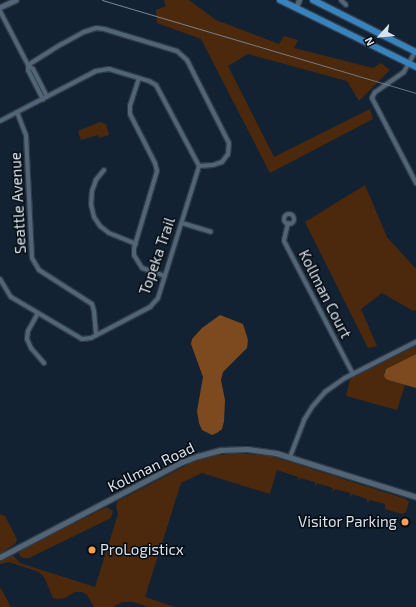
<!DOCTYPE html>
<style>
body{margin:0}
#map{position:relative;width:416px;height:607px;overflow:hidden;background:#122232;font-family:"Exo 2",sans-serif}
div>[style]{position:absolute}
.green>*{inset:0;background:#4c290c}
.water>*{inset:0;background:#7d4a20}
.roads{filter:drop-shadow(1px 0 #303b48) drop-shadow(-1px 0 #303b48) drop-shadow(0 1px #303b48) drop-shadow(0 -1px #303b48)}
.minor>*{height:4px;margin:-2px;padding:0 2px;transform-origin:2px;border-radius:2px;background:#526577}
.minor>.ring{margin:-2px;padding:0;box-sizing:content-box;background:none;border:4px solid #526577;border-radius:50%}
.tertiary>*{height:5px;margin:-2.5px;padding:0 2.5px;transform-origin:2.5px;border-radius:2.5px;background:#526577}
.primary>*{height:6px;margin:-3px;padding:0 3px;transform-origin:3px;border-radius:3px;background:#3683be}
.rail>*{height:1px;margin:-0.5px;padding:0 0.5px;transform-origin:0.5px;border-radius:0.5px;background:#758390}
.dots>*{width:11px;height:11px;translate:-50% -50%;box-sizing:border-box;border:2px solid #050b12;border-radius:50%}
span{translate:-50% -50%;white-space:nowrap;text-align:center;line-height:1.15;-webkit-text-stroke:3px #050b12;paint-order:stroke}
.street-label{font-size:15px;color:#d8e3ed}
.poi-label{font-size:15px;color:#d8e3ed}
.right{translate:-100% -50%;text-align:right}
.left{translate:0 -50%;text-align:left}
.north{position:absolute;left:360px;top:16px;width:40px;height:40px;-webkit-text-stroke:3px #050b12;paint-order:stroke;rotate:243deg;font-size:11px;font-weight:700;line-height:16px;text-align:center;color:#d8e3ed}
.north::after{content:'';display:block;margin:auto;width:14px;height:18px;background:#d8e3ed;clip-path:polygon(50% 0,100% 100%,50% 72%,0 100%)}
</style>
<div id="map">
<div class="green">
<i style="clip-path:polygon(164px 0,189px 0,216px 20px,279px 44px,284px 36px,298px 40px,294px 48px,373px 68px,381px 63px,390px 70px,359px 101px,347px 81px,248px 54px,228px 66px,274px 157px,370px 109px,373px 119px,270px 173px,201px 39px,157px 23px,156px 10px,166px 6px)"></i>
<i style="clip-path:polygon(100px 122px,106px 124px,109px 135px,99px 138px,98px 135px,81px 140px,78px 131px)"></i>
<i style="clip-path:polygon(365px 185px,387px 237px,416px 269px,416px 310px,413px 311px,382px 293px,361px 309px,377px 346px,368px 348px,305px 222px)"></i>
<i style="clip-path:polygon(416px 346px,416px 354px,386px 369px,384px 372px,384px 375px,388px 380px,405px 385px,397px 410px,346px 396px,350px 379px)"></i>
<i style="clip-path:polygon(235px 453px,271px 456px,406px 499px,409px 502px,406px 512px,402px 514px,385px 509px,385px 504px,370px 500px,367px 503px,367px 499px,352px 494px,350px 498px,350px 493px,335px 489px,332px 493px,333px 488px,317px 483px,315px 487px,315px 482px,300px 478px,298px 481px,298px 477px,277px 470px,270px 494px,202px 473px,181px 483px,145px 597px,175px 607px,149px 607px,133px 602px,122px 602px,113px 607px,94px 607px,87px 595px,82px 592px,75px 592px,65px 598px,57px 599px,53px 598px,45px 579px,39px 572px,9px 562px,0 564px,0 560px,12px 554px,20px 563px,95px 587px,118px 514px,116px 505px,118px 501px,193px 462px,207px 457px)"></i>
<i style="clip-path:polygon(107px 507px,113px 511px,111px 518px,29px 558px,23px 558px,20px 556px,18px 550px,74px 521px,75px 523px)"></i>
<i style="clip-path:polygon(0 514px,5px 516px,17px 539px,16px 543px,0 554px)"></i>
<i style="clip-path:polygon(0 587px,11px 607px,0 607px)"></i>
</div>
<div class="water">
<i style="clip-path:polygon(220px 315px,243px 324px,248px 340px,247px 348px,223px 372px,221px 380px,225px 400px,224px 421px,222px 429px,217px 433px,212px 435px,202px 430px,199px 423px,197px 411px,203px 377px,191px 344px,192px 339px,202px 328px)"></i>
<i style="clip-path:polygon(416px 354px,416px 388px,388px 380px,385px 378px,384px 375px,386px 369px)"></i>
</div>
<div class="roads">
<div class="minor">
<i style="left:341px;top:0;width:7px;rotate:45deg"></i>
<i style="left:0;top:11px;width:61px;rotate:62.6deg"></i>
<i style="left:28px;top:65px;width:5px;rotate:90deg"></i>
<i style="left:28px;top:70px;width:33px;rotate:63deg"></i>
<i style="left:415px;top:52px;width:23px;rotate:119deg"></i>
<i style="left:404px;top:72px;width:35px;rotate:145deg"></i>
<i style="left:375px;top:92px;width:7px;rotate:117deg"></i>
<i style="left:372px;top:98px;width:96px;rotate:62.6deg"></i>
<i style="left:28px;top:65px;width:40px;rotate:-32deg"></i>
<i style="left:62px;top:44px;width:25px;rotate:-29deg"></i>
<i style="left:84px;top:32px;width:13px;rotate:-18deg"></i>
<i style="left:96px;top:28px;width:8px;rotate:7deg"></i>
<i style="left:104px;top:29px;width:76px;rotate:16.8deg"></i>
<i style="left:177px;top:51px;width:13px;rotate:42deg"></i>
<i style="left:187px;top:60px;width:93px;rotate:63.2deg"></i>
<i style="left:229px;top:143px;width:11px;rotate:95deg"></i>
<i style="left:228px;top:154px;width:10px;rotate:127deg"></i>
<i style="left:222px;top:162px;width:9px;rotate:162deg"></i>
<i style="left:213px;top:165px;width:14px;rotate:176deg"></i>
<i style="left:28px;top:65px;width:6px;rotate:39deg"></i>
<i style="left:33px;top:69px;width:31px;rotate:63deg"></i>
<i style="left:139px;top:78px;width:28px;rotate:108deg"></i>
<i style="left:130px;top:105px;width:9px;rotate:90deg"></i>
<i style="left:130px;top:114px;width:55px;rotate:63deg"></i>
<i style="left:155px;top:163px;width:8px;rotate:76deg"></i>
<i style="left:157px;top:171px;width:80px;rotate:106.6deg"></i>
<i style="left:134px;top:248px;width:7px;rotate:90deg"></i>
<i style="left:134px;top:255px;width:15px;rotate:58deg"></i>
<i style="left:142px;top:268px;width:24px;rotate:19deg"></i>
<i style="left:17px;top:112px;width:25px;rotate:69deg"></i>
<i style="left:26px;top:135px;width:123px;rotate:87.2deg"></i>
<i style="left:32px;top:258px;width:14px;rotate:60deg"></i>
<i style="left:39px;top:270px;width:63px;rotate:32.7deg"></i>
<i style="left:92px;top:304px;width:7px;rotate:74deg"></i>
<i style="left:94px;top:311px;width:24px;rotate:85deg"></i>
<i style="left:0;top:121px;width:108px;rotate:-27.5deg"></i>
<i style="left:96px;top:71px;width:13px;rotate:-9deg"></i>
<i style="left:109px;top:69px;width:42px;rotate:16.7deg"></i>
<i style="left:149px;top:81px;width:8px;rotate:30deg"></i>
<i style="left:156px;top:85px;width:92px;rotate:62deg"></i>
<i style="left:104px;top:170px;width:13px;rotate:129deg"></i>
<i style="left:96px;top:180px;width:12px;rotate:110deg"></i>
<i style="left:92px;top:191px;width:13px;rotate:94deg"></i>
<i style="left:91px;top:204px;width:13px;rotate:77deg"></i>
<i style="left:94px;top:217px;width:11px;rotate:56deg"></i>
<i style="left:100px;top:226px;width:11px;rotate:38deg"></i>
<i style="left:109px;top:233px;width:29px;rotate:22deg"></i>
<i class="ring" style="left:284px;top:214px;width:6px;height:6px"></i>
<i style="left:182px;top:223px;width:30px;rotate:17deg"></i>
<i style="left:288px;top:223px;width:18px;rotate:103deg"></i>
<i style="left:284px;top:241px;width:150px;rotate:62.6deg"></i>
<i style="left:0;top:279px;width:21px;rotate:59deg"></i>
<i style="left:11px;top:297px;width:82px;rotate:30.6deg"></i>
<i style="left:82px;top:339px;width:9px;rotate:-6deg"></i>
<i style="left:91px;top:338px;width:67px;rotate:-27.7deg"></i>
<i style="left:150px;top:307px;width:12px;rotate:-48deg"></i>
<i style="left:158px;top:298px;width:138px;rotate:-72.7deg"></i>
<i style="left:38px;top:313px;width:21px;rotate:119deg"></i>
<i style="left:28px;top:331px;width:8px;rotate:97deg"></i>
<i style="left:27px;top:339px;width:10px;rotate:66deg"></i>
<i style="left:31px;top:348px;width:20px;rotate:49deg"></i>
<i style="left:290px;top:457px;width:40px;rotate:-69deg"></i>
<i style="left:304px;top:420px;width:15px;rotate:-58deg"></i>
<i style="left:312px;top:407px;width:20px;rotate:-49deg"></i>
<i style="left:325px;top:392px;width:24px;rotate:-35deg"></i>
<i style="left:345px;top:378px;width:80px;rotate:-26.9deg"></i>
</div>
<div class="tertiary">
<i style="left:0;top:7px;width:17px;rotate:-24deg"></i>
<i style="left:296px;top:7px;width:8px;rotate:-67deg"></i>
<i style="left:0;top:557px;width:205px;rotate:-27.6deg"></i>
<i style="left:182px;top:462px;width:17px;rotate:-21deg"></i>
<i style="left:198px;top:456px;width:24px;rotate:-15deg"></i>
<i style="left:221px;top:450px;width:26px;rotate:-2deg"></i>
<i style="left:247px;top:449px;width:29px;rotate:8deg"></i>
<i style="left:276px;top:453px;width:147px;rotate:17.4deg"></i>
</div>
<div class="primary">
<i style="left:280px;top:0;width:152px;rotate:26.2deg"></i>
<i style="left:313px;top:0;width:115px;rotate:26.8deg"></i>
</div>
</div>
<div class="rail">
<i style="left:102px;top:0;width:327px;rotate:16.5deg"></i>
</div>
<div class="dots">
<i style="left:405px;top:522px;background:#fc9e52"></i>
<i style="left:92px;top:550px;background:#fc9e52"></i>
</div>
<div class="street-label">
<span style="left:18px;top:203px;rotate:-93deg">Seattle Avenue</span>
<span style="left:157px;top:256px;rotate:-71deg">Topeka Trail</span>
<span style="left:325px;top:294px;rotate:63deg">Kollman Court</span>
<span style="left:151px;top:467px;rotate:-26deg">Kollman Road</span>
</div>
<div class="poi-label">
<span class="right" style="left:397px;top:522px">Visitor Parking</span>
<span class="left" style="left:100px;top:550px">ProLogisticx</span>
</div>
<div class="north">N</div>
</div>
